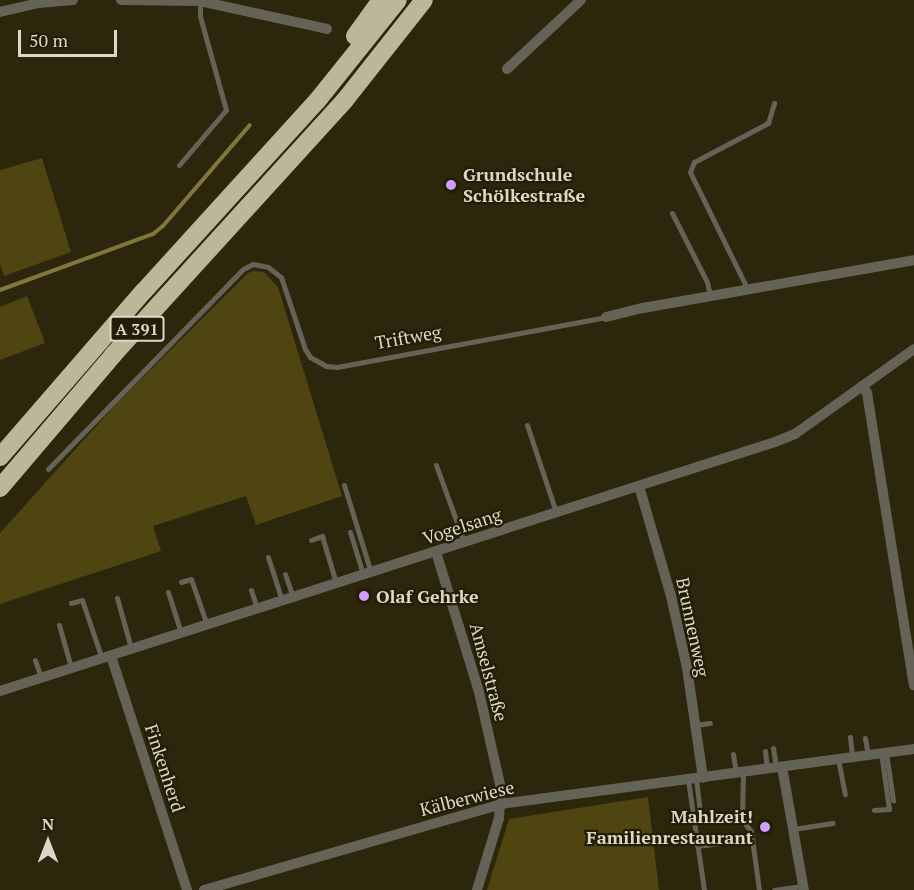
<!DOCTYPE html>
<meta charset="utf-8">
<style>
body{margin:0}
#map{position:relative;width:914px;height:890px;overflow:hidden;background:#2c270c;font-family:"PT Serif",serif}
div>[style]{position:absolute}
.green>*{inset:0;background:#4e4511}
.stream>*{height:4px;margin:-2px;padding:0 2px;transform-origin:2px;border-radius:2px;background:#81763c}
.lane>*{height:5px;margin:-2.5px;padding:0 2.5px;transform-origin:2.5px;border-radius:2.5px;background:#656357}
.street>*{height:10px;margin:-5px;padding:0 5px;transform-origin:5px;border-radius:5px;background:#656357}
.highway>*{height:18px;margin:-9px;padding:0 9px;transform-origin:9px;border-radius:9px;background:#bcb798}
.dots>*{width:16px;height:16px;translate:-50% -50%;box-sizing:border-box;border:3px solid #221d04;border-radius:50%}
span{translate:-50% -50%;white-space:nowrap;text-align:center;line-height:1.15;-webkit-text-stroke:4.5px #221d04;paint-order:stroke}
.shield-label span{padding:2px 4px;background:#221d04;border:2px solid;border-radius:4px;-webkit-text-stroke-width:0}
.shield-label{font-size:16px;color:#dbd8c9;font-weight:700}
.poi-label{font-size:18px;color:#dbd8c9;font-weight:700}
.left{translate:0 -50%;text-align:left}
.right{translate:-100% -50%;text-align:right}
.street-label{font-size:18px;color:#dbd8c9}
.north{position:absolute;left:18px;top:812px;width:60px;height:60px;-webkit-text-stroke:4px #221d04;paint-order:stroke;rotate:0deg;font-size:16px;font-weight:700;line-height:24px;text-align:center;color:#dbd8c9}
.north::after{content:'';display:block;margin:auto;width:21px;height:27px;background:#dbd8c9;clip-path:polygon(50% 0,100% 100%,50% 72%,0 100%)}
.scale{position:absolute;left:18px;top:30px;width:99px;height:27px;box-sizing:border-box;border:3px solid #dbd8c9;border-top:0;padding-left:8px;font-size:18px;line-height:21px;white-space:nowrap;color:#dbd8c9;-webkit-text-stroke:4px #221d04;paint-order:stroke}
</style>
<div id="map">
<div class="green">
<i style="clip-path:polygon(42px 158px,71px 252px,4px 276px,0 264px,0 170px)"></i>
<i style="clip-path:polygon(254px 271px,264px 272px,278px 287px,342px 496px,256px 525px,246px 496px,153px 526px,161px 551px,0 604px,0 533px,116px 404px,248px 273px)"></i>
<i style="clip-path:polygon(27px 296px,45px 343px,0 360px,0 307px)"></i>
<i style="clip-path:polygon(648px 797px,659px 890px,487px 890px,509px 819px)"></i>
</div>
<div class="stream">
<i style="left:0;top:290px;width:163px;rotate:-20.1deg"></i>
<i style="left:153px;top:234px;width:13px;rotate:-39deg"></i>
<i style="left:163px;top:226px;width:133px;rotate:-49.3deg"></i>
</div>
<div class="lane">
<i style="left:179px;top:165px;width:72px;rotate:-49.5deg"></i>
<i style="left:226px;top:110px;width:98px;rotate:-105.5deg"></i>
<i style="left:200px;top:16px;width:15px;rotate:-90deg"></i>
<i style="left:672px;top:213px;width:77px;rotate:63.1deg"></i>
<i style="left:707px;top:282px;width:13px;rotate:77deg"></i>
<i style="left:747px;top:288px;width:129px;rotate:-116.2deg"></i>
<i style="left:690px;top:172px;width:11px;rotate:-68deg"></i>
<i style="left:694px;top:162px;width:84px;rotate:-27.8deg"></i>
<i style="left:768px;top:123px;width:21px;rotate:-73deg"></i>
<i style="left:527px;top:425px;width:92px;rotate:71.6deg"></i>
<i style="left:436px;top:465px;width:82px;rotate:70deg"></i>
<i style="left:48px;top:469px;width:279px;rotate:-45.7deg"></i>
<i style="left:243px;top:269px;width:11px;rotate:-27deg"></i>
<i style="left:253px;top:264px;width:15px;rotate:11deg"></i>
<i style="left:268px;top:267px;width:16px;rotate:38deg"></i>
<i style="left:281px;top:277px;width:76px;rotate:71.6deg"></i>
<i style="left:305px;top:349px;width:9px;rotate:58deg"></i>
<i style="left:310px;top:357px;width:18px;rotate:29deg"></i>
<i style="left:326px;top:366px;width:11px;rotate:5deg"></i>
<i style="left:337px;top:367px;width:274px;rotate:-10.5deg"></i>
<i style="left:344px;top:485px;width:92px;rotate:72.9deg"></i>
<i style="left:350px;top:532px;width:44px;rotate:72.8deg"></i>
<i style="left:311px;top:540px;width:12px;rotate:-20deg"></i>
<i style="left:322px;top:536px;width:49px;rotate:73.4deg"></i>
<i style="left:268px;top:557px;width:46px;rotate:72.3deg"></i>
<i style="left:285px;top:574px;width:24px;rotate:71deg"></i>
<i style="left:181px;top:582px;width:10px;rotate:-17deg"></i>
<i style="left:191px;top:579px;width:49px;rotate:70.8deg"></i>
<i style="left:251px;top:590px;width:20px;rotate:72deg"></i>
<i style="left:168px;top:592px;width:43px;rotate:72.4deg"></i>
<i style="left:117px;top:598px;width:52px;rotate:74.4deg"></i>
<i style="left:71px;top:603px;width:11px;rotate:-15deg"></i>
<i style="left:82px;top:600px;width:62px;rotate:71.3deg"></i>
<i style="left:59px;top:625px;width:44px;rotate:74.1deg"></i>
<i style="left:35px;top:660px;width:18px;rotate:71deg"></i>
<i style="left:695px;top:725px;width:15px;rotate:-8deg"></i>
<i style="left:850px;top:737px;width:20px;rotate:84deg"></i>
<i style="left:865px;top:738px;width:17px;rotate:80deg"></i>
<i style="left:773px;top:748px;width:20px;rotate:81deg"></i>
<i style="left:765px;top:751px;width:18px;rotate:84deg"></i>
<i style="left:886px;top:753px;width:48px;rotate:81.5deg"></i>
<i style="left:733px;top:754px;width:19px;rotate:81deg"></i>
<i style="left:838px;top:759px;width:36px;rotate:79deg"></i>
<i style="left:743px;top:772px;width:48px;rotate:91.2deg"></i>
<i style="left:742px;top:820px;width:14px;rotate:51deg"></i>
<i style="left:751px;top:831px;width:60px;rotate:82.3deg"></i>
<i style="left:696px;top:779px;width:32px;rotate:83deg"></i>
<i style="left:688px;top:780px;width:111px;rotate:81.7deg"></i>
<i style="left:874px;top:810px;width:15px;rotate:-4deg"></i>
<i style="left:889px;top:809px;width:57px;rotate:-98.1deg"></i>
<i style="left:793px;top:829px;width:40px;rotate:-8.5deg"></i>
<i style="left:697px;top:846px;width:23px;rotate:-7deg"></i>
<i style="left:774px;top:890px;width:29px;rotate:-8deg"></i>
</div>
<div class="street">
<i style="left:121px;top:0;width:79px;rotate:0.7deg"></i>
<i style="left:200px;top:1px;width:130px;rotate:12.4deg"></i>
<i style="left:0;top:12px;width:39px;rotate:-13deg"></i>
<i style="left:38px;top:3px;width:35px;rotate:-5deg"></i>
<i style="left:507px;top:69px;width:101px;rotate:-43deg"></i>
<i style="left:606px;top:317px;width:38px;rotate:-14deg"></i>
<i style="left:643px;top:308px;width:275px;rotate:-10deg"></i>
<i style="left:862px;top:386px;width:9px;rotate:54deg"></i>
<i style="left:867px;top:393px;width:296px;rotate:80.9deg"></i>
<i style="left:639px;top:486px;width:115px;rotate:73.8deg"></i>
<i style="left:671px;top:596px;width:74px;rotate:77.5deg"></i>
<i style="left:687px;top:668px;width:111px;rotate:81.7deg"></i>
<i style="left:436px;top:552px;width:146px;rotate:72.9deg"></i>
<i style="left:479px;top:692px;width:99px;rotate:77.2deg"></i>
<i style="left:501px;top:789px;width:29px;rotate:94deg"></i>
<i style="left:499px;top:818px;width:75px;rotate:107deg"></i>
<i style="left:111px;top:656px;width:246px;rotate:72deg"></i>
<i style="left:0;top:691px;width:814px;rotate:-17.81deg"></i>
<i style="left:775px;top:442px;width:22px;rotate:-22deg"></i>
<i style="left:795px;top:434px;width:146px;rotate:-35.5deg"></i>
<i style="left:782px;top:767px;width:125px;rotate:79.9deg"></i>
<i style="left:204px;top:890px;width:309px;rotate:-16.1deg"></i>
<i style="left:501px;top:804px;width:417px;rotate:-7.6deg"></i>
</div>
<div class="highway">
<i style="left:355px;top:36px;width:44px;rotate:-54.2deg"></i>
<i style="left:0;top:457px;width:220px;rotate:-49.1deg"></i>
<i style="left:144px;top:291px;width:257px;rotate:-47.7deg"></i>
<i style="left:317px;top:101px;width:129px;rotate:-51.3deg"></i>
<i style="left:0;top:488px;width:175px;rotate:-49.6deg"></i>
<i style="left:113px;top:355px;width:345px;rotate:-47.7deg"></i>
<i style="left:345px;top:100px;width:127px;rotate:-51.7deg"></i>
</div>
<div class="dots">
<i style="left:451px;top:185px;background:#d29dfd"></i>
<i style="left:364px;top:596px;background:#d29dfd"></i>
<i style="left:765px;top:827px;background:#d29dfd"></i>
</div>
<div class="shield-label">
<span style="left:137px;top:329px">A 391</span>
</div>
<div class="poi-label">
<span class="left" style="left:463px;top:185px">Grundschule<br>Schölkestraße</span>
<span class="left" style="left:376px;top:596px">Olaf Gehrke</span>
<span class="right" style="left:753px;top:827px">Mahlzeit!<br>Familienrestaurant</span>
</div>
<div class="street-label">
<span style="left:408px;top:337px;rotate:-10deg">Triftweg</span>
<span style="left:462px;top:526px;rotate:-18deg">Vogelsang</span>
<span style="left:693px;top:627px;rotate:78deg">Brunnenweg</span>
<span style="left:489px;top:672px;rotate:75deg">Amselstraße</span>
<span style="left:165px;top:768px;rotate:72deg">Finkenherd</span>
<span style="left:467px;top:798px;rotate:-14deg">Kälberwiese</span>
</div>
<div class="north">N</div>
<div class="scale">50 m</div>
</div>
